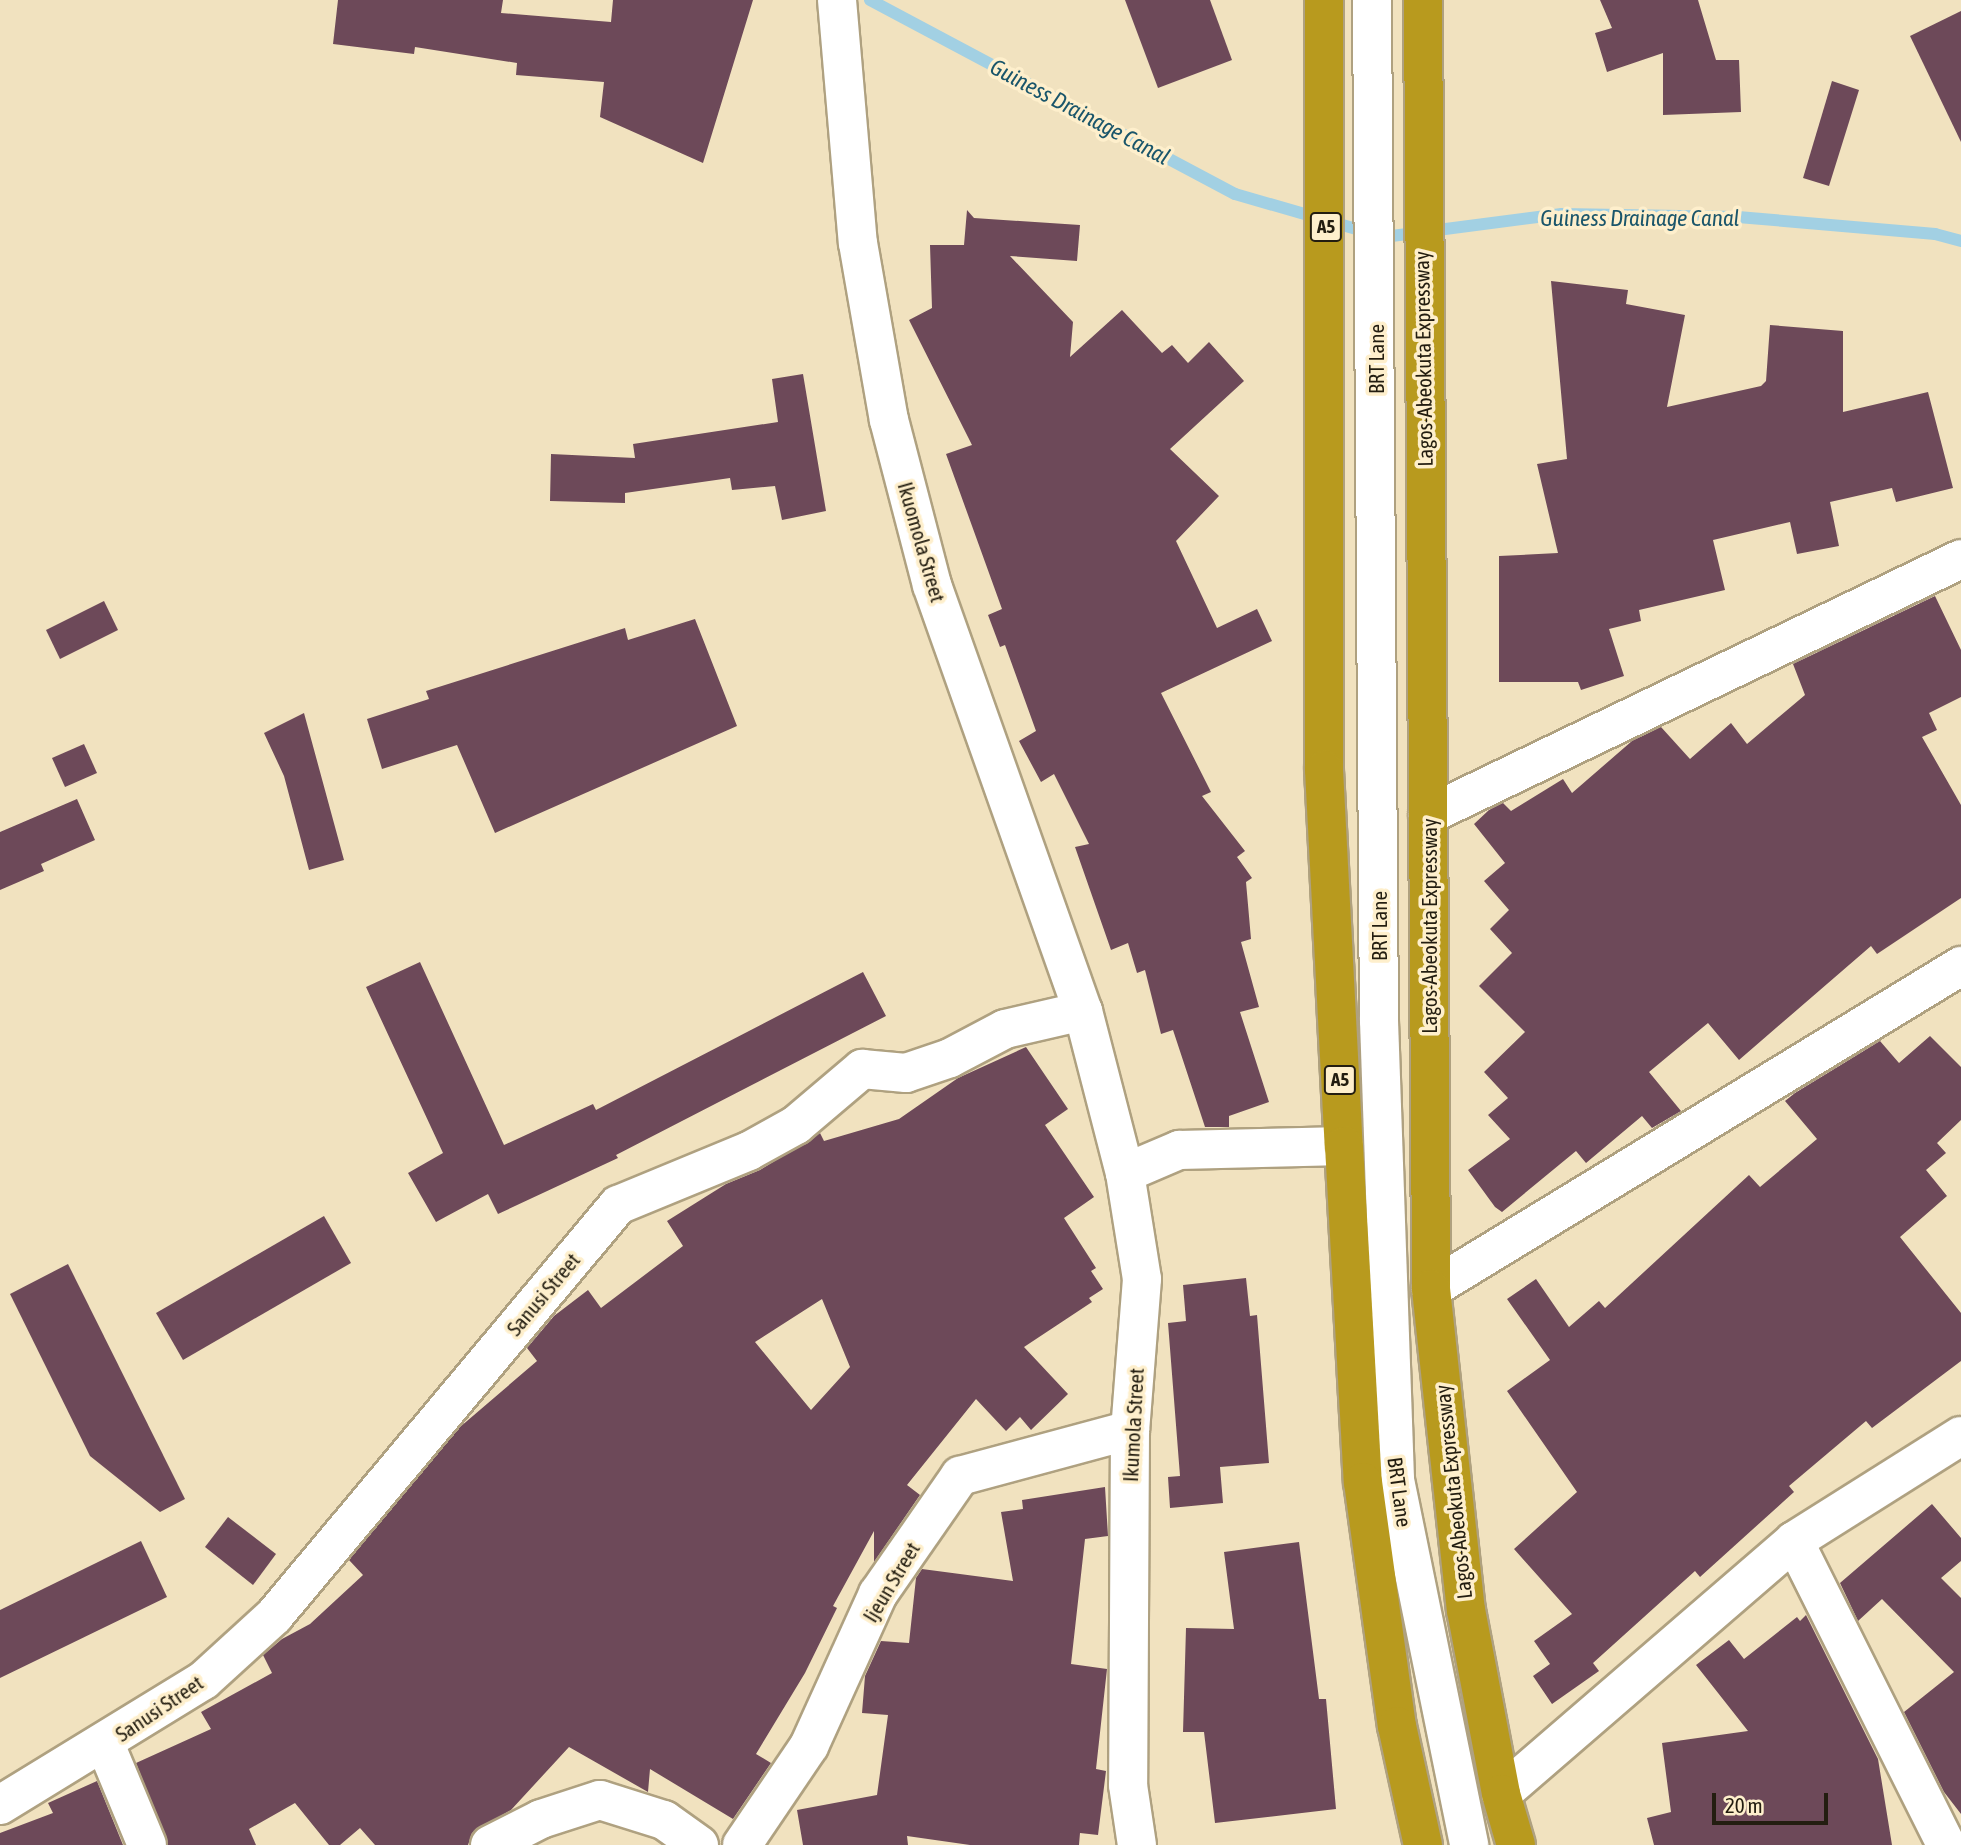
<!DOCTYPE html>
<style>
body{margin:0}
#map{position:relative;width:1961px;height:1845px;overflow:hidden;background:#f1e2bf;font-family:"Asap Condensed",sans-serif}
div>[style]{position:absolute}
.stream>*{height:12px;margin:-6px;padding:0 6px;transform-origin:6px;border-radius:6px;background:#a2d0e3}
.building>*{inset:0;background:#6d4959}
.roads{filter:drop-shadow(2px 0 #afa180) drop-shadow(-2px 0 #afa180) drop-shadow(0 2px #afa180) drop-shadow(0 -2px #afa180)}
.minor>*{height:38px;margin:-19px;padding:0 19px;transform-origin:19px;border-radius:19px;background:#fff}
.highway>*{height:38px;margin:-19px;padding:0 19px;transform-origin:19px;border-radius:19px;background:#b89a1e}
span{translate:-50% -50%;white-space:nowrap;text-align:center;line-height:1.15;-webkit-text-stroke:7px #feefcc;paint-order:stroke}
.shield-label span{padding:2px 5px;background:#feefcc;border:2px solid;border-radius:5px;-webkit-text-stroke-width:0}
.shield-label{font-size:19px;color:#231d10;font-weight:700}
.street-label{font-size:21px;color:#231d10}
.water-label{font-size:23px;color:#1b566b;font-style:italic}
.scale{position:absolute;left:1712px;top:1793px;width:116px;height:32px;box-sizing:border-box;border:4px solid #231d10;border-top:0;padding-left:9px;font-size:21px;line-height:24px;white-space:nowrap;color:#231d10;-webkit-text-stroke:5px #feefcc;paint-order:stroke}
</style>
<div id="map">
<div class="stream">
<i style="left:870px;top:0;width:413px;rotate:28deg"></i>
<i style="left:1235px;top:194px;width:155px;rotate:16.1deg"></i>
<i style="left:1384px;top:237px;width:179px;rotate:-7.4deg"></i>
<i style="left:1562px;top:214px;width:176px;rotate:1deg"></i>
<i style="left:1738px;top:217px;width:198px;rotate:4.9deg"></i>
<i style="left:1935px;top:234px;width:27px;rotate:15deg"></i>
</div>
<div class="building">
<i style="clip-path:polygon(338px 0,503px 0,501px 13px,611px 22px,613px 0,753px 0,703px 163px,600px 117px,604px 82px,516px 75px,517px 63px,415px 47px,414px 54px,333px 44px)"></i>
<i style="clip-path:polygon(1125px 0,1210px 0,1232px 60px,1158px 88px)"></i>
<i style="clip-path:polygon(1600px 0,1698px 0,1716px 60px,1739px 60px,1741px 112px,1663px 115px,1663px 53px,1607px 72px,1595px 33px,1612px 28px)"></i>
<i style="clip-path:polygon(1961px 11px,1961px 142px,1910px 36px)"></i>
<i style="clip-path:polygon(1832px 81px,1859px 90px,1829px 186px,1803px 178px)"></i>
<i style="clip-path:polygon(967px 210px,974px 218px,1080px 225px,1077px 261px,1010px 256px,1073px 322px,1070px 357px,1122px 310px,1162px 353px,1172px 345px,1188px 363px,1209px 342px,1244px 381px,1170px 449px,1219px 496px,1176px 541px,1217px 628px,1257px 609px,1272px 641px,1161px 693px,1211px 792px,1202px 796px,1245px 851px,1237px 857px,1252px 878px,1246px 882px,1251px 939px,1241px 942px,1259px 1007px,1240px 1012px,1269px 1102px,1229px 1116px,1229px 1127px,1205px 1127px,1173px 1030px,1161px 1034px,1145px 970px,1137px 973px,1128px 943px,1111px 950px,1075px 847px,1089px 844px,1054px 774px,1041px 782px,1019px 741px,1036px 731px,1005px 645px,1000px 647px,988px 615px,1002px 609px,946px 454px,972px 445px,909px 320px,932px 308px,930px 245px,964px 245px)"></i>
<i style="clip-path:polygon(1551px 281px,1628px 290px,1626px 304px,1685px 315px,1667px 407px,1761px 386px,1766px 381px,1770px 325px,1843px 331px,1843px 412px,1928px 392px,1953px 488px,1896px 502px,1892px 488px,1830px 502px,1839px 546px,1797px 554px,1790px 522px,1713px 540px,1725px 590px,1639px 610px,1641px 621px,1609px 629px,1624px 676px,1581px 690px,1578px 682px,1499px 682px,1499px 556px,1558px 553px,1537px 464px,1567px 459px)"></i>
<i style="clip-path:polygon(803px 374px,826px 511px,782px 520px,775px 486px,732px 490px,730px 478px,625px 493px,625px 503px,550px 501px,551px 454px,635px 458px,633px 444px,778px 422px,772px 379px)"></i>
<i style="clip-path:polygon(1935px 596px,1961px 650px,1961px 697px,1929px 713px,1937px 730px,1922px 737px,1961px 805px,1961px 898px,1877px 954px,1871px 946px,1739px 1060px,1708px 1023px,1649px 1072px,1681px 1111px,1652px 1128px,1642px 1116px,1586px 1163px,1576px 1151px,1502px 1212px,1495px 1207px,1468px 1170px,1510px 1139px,1488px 1115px,1508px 1098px,1484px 1072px,1525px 1032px,1479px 986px,1512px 953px,1490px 929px,1509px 910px,1484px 881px,1505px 863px,1474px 824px,1489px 810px,1503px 803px,1511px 811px,1563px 779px,1572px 793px,1632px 741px,1661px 727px,1690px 759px,1731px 723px,1747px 744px,1805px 695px,1793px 664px)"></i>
<i style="clip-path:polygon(104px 601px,118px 630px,60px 659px,46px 630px)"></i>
<i style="clip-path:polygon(695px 619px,737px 726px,495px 833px,457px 745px,382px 769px,367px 719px,429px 699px,426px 691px,625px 628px,628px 640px)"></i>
<i style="clip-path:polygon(304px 713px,344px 860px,309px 870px,284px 776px,264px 733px)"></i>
<i style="clip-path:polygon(84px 744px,97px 773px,65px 787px,52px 758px)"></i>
<i style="clip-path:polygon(77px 799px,95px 840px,41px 864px,44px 871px,0 890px,0 832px)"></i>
<i style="clip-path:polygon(420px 962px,504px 1145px,593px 1104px,596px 1110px,863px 972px,886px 1016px,616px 1155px,618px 1158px,498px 1214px,488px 1194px,436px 1222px,408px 1173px,443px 1153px,366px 987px)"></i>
<i style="clip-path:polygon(1930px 1036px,1961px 1067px,1961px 1120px,1937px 1143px,1946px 1153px,1926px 1170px,1947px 1196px,1900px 1237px,1961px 1313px,1961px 1361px,1872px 1428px,1866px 1421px,1789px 1486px,1794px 1492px,1700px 1577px,1695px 1571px,1593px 1663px,1599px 1671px,1552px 1704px,1533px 1676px,1550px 1664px,1534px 1641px,1572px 1614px,1514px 1549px,1577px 1492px,1507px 1391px,1550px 1360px,1507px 1299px,1536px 1279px,1569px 1327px,1599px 1301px,1605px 1308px,1749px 1175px,1760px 1187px,1817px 1139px,1785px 1101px,1795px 1093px,1880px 1041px,1899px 1063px)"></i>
<i style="clip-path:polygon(evenodd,1026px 1047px,1068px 1109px,1045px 1125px,1094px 1197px,1064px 1218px,1096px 1268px,1091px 1271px,1103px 1289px,1089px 1298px,1092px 1302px,1024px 1347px,1068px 1394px,1031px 1430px,1020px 1417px,1006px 1431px,976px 1399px,907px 1485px,920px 1495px,874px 1562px,874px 1531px,833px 1606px,837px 1608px,805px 1673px,756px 1754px,771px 1763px,733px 1819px,650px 1769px,648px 1792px,569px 1747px,511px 1810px,472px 1833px,468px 1845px,375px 1845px,360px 1828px,340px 1845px,329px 1845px,295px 1803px,249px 1829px,256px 1845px,168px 1845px,136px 1763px,211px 1729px,201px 1712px,272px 1673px,263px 1655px,282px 1639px,310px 1624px,363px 1575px,349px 1560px,460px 1427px,537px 1361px,527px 1348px,554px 1316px,588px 1290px,601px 1308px,683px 1246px,667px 1221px,726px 1184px,760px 1170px,820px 1133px,824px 1141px,899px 1119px,958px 1078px,1026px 1047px,822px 1299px,850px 1367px,811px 1410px,755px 1342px,822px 1299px)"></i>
<i style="clip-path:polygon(324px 1216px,351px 1263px,183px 1360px,156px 1313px)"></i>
<i style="clip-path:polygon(68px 1264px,185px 1499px,160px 1512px,90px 1456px,10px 1294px)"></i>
<i style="clip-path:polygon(1246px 1278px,1250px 1316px,1257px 1315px,1269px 1463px,1220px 1467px,1223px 1503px,1170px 1508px,1168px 1477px,1180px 1476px,1168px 1323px,1186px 1321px,1183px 1285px)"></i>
<i style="clip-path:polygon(1105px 1487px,1108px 1536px,1085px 1539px,1071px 1664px,1107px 1669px,1096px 1769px,1106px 1771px,1098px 1835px,1080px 1833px,1079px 1845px,970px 1845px,907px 1836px,908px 1845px,803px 1845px,797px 1810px,877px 1795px,888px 1715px,862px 1713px,865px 1676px,881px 1641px,909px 1643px,916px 1578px,922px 1569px,1013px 1581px,1001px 1512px,1023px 1509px,1022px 1500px)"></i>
<i style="clip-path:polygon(1932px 1504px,1961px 1538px,1961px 1561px,1941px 1578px,1961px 1598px,1961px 1814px,1944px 1792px,1904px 1712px,1954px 1672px,1882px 1599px,1858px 1621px,1840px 1583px)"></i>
<i style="clip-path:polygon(228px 1517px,276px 1554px,253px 1585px,205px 1547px)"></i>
<i style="clip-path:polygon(141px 1541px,167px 1597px,0 1678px,0 1610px)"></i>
<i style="clip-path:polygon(1299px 1542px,1319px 1699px,1326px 1699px,1336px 1809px,1215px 1823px,1204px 1732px,1183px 1732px,1186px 1628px,1234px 1629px,1224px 1552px)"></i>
<i style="clip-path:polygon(1806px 1615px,1878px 1759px,1892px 1845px,1654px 1845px,1647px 1818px,1671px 1812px,1662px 1743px,1748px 1731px,1696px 1665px,1729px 1640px,1744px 1659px,1797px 1617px,1800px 1621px)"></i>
<i style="clip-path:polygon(97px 1781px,123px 1845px,0 1845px,0 1833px,53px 1813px,48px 1803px)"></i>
</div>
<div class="roads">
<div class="minor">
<i style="left:837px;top:0;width:244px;rotate:85.1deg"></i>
<i style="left:858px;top:243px;width:180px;rotate:80.1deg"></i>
<i style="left:889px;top:420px;width:171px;rotate:75.4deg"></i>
<i style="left:932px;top:585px;width:452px;rotate:70.5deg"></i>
<i style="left:1083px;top:1011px;width:167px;rotate:75.5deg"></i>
<i style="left:1125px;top:1173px;width:107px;rotate:80.9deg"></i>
<i style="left:1142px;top:1279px;width:151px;rotate:94.5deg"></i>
<i style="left:1130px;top:1430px;width:355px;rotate:90.3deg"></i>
<i style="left:1128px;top:1785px;width:61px;rotate:81.5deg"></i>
<i style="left:1372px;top:0;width:1021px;rotate:89.61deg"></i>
<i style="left:1379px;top:1021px;width:459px;rotate:88deg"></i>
<i style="left:1395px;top:1480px;width:372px;rotate:78.5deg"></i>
<i style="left:1428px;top:815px;width:591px;rotate:-25.65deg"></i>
<i style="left:1125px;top:1173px;width:59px;rotate:-23.1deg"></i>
<i style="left:1179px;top:1150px;width:165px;rotate:-1.4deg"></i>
<i style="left:1431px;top:1289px;width:621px;rotate:-31.36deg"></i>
<i style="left:1794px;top:1541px;width:340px;rotate:63.4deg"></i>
<i style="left:105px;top:1744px;width:109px;rotate:67.4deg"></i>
<i style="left:1501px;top:1794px;width:387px;rotate:-40.8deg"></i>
<i style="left:1794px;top:1541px;width:197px;rotate:-32.2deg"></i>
<i style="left:0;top:1805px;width:239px;rotate:-31.5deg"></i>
<i style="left:204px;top:1680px;width:95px;rotate:-42.4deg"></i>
<i style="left:274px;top:1616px;width:536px;rotate:-50.07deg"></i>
<i style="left:618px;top:1205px;width:142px;rotate:-22.4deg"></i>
<i style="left:749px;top:1151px;width:54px;rotate:-29deg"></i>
<i style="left:796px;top:1125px;width:87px;rotate:-40.3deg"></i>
<i style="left:862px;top:1069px;width:44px;rotate:5.2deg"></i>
<i style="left:906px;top:1073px;width:46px;rotate:-18.8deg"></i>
<i style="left:950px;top:1058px;width:62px;rotate:-27.8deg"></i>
<i style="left:1005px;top:1029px;width:80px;rotate:-13deg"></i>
<i style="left:490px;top:1845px;width:57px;rotate:-27deg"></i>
<i style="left:541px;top:1819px;width:62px;rotate:-17.9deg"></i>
<i style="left:600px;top:1800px;width:67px;rotate:17.4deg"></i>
<i style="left:664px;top:1820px;width:43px;rotate:35.5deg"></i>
<i style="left:742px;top:1845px;width:120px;rotate:-55.9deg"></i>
<i style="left:809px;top:1746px;width:167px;rotate:-65.6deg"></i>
<i style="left:878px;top:1594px;width:144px;rotate:-55.2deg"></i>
<i style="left:960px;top:1476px;width:176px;rotate:-15.1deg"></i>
</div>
<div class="highway">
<i style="left:1324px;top:0;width:770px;rotate:90deg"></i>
<i style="left:1324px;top:770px;width:377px;rotate:87deg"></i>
<i style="left:1344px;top:1146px;width:337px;rotate:86.8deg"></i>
<i style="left:1363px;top:1482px;width:246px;rotate:82.1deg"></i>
<i style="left:1397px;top:1726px;width:122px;rotate:77.7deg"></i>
<i style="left:1423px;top:0;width:1289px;rotate:89.64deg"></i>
<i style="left:1431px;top:1289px;width:323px;rotate:83.8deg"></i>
<i style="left:1466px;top:1610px;width:187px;rotate:79.2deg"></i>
<i style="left:1501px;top:1794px;width:53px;rotate:73.6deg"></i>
</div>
</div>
<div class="shield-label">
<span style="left:1326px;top:227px">A5</span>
<span style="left:1340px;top:1080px">A5</span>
</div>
<div class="street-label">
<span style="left:1376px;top:359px;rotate:-90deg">BRT Lane</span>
<span style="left:1423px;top:359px;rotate:-91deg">Lagos-Abeokuta Expressway</span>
<span style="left:922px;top:542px;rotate:74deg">Ikuomola Street</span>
<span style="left:1379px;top:926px;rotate:-90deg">BRT Lane</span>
<span style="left:1429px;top:926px;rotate:-90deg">Lagos-Abeokuta Expressway</span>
<span style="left:543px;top:1294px;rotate:-50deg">Sanusi Street</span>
<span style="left:1133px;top:1425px;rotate:-87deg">Ikumola Street</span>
<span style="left:1400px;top:1492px;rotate:82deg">BRT Lane</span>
<span style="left:1453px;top:1492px;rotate:-96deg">Lagos-Abeokuta Expressway</span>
<span style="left:891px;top:1582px;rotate:-59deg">Ijeun Street</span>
<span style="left:159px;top:1708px;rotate:-34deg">Sanusi Street</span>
</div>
<div class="water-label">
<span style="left:1080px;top:112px;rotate:28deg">Guiness Drainage Canal</span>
<span style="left:1640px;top:218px">Guiness Drainage Canal</span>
</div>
<div class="scale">20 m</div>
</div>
